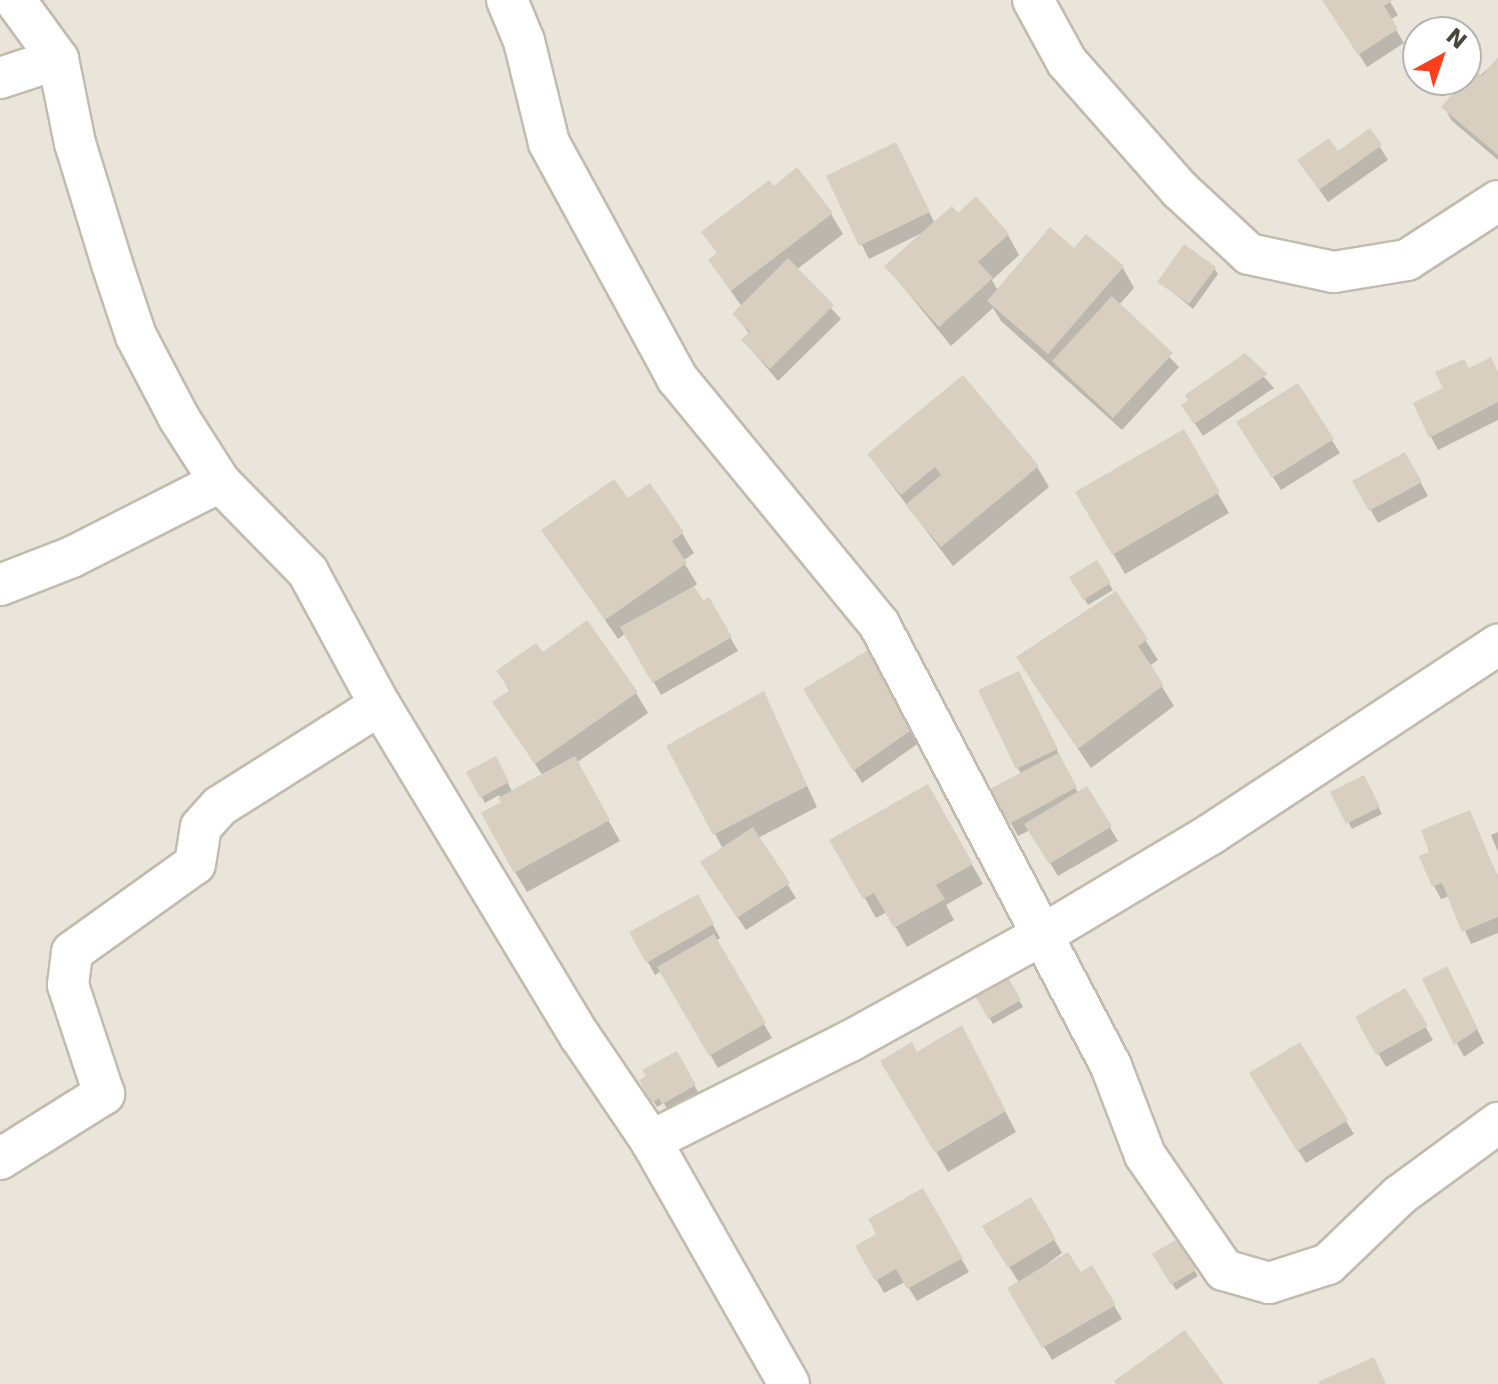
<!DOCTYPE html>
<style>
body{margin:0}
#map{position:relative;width:1498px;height:1384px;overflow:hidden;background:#f6f3ec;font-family:"DejaVu Sans",sans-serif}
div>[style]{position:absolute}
.residential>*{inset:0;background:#eae5da}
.shadow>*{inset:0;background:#0003}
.building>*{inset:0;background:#d8cfc1}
.roads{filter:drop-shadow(2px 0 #c2bbae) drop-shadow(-2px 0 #c2bbae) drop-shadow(0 2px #c2bbae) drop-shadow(0 -2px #c2bbae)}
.street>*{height:40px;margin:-20px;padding:0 20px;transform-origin:20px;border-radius:20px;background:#fff}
span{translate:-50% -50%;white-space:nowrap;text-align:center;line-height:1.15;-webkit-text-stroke:8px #fff;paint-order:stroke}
.north{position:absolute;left:1402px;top:16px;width:80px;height:80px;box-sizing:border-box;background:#fff;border:2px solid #b7b4b0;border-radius:50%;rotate:40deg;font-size:22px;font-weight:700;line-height:32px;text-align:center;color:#4b4439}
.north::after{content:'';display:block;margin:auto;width:28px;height:36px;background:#fc3f1d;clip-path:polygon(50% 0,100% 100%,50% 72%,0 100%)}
</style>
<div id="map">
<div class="residential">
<i style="clip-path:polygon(evenodd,0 0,1498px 0,1498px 1384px,0 1384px,0 0,1418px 32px,1466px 32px,1466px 80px,1418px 80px,1418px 32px)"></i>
</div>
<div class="shadow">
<i style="clip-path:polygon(1324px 0,1389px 0,1398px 15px,1390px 20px,1404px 43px,1367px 67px)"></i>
<i style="clip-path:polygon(1498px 60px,1498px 160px,1452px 121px,1444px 107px)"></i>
<i style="clip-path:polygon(1370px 131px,1388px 160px,1328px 202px,1308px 174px)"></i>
<i style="clip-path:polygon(903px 158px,935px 224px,957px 216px,976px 199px,1008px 235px,1019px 255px,992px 280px,998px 291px,1074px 250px,1087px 237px,1123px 268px,1134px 288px,1119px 305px,1179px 367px,1122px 430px,1001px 321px,993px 308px,951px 346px,887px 267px,924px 232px,869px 259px,828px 177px)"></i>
<i style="clip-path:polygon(773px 189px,831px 214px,843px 234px,796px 270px,841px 319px,778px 381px,744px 341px,750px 335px,735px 314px,742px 307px,710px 261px,718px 255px,704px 232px)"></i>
<i style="clip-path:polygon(1214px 268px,1218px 274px,1193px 309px,1160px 282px)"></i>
<i style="clip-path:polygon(1245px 356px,1274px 388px,1203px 436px,1192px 419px)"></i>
<i style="clip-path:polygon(1469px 370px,1498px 373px,1498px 420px,1438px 450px,1431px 437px,1446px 389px)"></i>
<i style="clip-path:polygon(1298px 386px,1340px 453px,1281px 490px,1247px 436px)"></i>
<i style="clip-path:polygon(1183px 432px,1229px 513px,1125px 574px,1078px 493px)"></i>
<i style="clip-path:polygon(1405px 454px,1428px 496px,1378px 523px,1355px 482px)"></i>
<i style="clip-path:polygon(869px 455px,1037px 467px,1049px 487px,953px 566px)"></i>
<i style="clip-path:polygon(628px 501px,682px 533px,694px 553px,683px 561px,697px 584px,693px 587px,702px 602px,708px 599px,738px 651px,661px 695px,626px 633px,618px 639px,544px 531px)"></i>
<i style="clip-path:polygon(1096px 563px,1113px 590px,1088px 605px,1072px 578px)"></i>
<i style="clip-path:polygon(1116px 594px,1158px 660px,1149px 666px,1174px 706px,1091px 768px,1030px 678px)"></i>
<i style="clip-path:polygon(870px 652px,923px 740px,862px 783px,806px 690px)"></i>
<i style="clip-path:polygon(542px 655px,636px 693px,648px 713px,576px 763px,620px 841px,527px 892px,515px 872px,503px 803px,499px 795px,485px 803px,469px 773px,495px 759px,512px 791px,543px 776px,494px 703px,510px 692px,499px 672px)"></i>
<i style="clip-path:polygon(1026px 687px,1080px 797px,1087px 789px,1118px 841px,1058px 876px,1030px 830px,1018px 836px,992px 790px,1021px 774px,981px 691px)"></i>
<i style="clip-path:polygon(764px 694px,817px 807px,758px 838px,796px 898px,746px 930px,710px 876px,723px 849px,669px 747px)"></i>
<i style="clip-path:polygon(1364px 778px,1382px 814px,1352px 829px,1333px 793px)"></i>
<i style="clip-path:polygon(927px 786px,983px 884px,946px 905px,954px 920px,907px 947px,887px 912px,876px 918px,832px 840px)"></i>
<i style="clip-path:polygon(1469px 813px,1498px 877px,1498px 933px,1471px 944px,1449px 896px,1441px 899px,1434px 886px,1432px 853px)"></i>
<i style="clip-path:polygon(1498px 832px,1498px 852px,1491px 835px)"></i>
<i style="clip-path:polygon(697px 896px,720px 938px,716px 941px,772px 1038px,718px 1068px,661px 971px,655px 975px,632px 933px)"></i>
<i style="clip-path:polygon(1005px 976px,1023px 1007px,993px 1024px,975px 993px)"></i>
<i style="clip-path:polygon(1424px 980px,1454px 982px,1484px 1043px,1464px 1057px)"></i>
<i style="clip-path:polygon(1405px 991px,1433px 1040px,1386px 1067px,1358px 1018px)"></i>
<i style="clip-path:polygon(1299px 1045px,1354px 1134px,1306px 1163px,1251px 1074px)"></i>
<i style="clip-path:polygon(972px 1048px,1016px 1132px,948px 1172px,883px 1062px)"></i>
<i style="clip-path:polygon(676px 1053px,698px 1092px,667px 1109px,664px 1103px,657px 1107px,642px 1081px)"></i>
<i style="clip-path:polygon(922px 1191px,969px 1272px,917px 1301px,905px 1282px,884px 1293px,858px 1247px,879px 1235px)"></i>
<i style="clip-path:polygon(1030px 1199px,1062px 1253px,1029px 1277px,1080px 1275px,1092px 1268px,1122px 1319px,1052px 1360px,1010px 1289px,1019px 1283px,985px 1227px)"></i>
<i style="clip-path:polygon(1177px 1242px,1198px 1276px,1176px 1290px,1155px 1255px)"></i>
</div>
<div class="building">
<i style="clip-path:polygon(1322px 0,1393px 0,1384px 6px,1398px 29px,1358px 55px)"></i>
<i style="clip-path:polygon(1498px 57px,1498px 155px,1441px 107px,1474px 69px,1482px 76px)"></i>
<i style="clip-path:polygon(1370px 128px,1382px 145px,1319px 190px,1297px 160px,1329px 138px,1338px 151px)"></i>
<i style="clip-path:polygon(896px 142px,930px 212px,859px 246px,826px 176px)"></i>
<i style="clip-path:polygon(797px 167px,833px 213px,731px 291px,708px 260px,717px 253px,701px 232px,769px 180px,774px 186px)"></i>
<i style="clip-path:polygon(976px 196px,1009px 234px,978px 262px,993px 278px,939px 327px,884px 266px,952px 206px,958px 213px)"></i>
<i style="clip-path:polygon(1050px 227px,1074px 248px,1086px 234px,1124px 266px,1048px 354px,987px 301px)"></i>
<i style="clip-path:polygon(1184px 244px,1216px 267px,1189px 304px,1157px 282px)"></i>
<i style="clip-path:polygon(788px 258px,834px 305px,770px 369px,741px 340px,750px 332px,732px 314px)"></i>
<i style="clip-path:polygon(1112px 296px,1173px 353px,1113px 418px,1052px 361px)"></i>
<i style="clip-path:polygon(1245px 353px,1268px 374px,1194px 424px,1181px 405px,1188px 400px,1185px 395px)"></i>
<i style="clip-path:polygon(1491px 357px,1498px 372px,1498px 402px,1429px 438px,1413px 403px,1443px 388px,1435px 372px,1464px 359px,1469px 368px)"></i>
<i style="clip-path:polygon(963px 375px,1039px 466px,941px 547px,905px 505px,941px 475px,935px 467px,901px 495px,867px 454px)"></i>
<i style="clip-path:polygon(1298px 383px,1334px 439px,1272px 478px,1236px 422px)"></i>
<i style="clip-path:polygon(1184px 429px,1220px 492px,1112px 555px,1075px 492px)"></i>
<i style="clip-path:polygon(1405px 452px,1422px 482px,1369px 511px,1352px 481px)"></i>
<i style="clip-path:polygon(614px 479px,628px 498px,650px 483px,684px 532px,672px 541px,687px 563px,605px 620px,541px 530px)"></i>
<i style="clip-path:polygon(1097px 560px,1111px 583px,1083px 600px,1069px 577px)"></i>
<i style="clip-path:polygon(694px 586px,703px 600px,709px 597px,732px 637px,652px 683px,620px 627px)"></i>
<i style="clip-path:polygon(1116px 591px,1148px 639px,1138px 646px,1164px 685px,1078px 749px,1016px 657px)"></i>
<i style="clip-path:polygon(587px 620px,638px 692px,535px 764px,492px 702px,510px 690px,496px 671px,536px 643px,543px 652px)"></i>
<i style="clip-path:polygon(870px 649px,917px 726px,853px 771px,803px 689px)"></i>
<i style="clip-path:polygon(1019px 671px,1058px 749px,1016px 769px,978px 690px)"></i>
<i style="clip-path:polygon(764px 691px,807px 786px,713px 835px,666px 746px)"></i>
<i style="clip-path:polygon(1058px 753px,1077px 787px,1009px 824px,990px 789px)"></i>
<i style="clip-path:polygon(496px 756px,509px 782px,480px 798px,466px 772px)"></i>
<i style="clip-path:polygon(575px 756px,610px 820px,514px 873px,481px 813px,501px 802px,498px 798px)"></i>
<i style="clip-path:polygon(1364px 775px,1380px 807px,1346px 824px,1330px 792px)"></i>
<i style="clip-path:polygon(928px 784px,973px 864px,936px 885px,945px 899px,894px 928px,874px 893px,863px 899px,829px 840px)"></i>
<i style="clip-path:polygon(1087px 786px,1112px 826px,1049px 864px,1024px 824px)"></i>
<i style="clip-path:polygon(1470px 810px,1498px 878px,1498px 917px,1462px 932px,1442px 883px,1432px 887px,1419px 856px,1429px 852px,1421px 830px)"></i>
<i style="clip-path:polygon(753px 827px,790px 883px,737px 918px,700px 862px)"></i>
<i style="clip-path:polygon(698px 894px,714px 924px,646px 963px,629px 932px)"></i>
<i style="clip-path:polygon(714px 934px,766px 1023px,709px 1056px,657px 967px)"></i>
<i style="clip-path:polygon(1447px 966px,1478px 1029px,1454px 1045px,1422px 979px)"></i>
<i style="clip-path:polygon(1006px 974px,1021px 1000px,988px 1019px,973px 992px)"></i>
<i style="clip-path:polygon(1405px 988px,1428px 1026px,1376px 1055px,1355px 1017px)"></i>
<i style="clip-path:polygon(962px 1025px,1006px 1111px,935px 1153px,880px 1061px,912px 1042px,917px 1052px)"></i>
<i style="clip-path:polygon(1300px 1042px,1348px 1120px,1297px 1151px,1249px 1073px)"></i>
<i style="clip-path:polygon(677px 1051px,696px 1085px,662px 1104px,659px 1098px,652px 1103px,639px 1080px,646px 1076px,642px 1070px)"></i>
<i style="clip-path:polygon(923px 1188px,963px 1258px,907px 1289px,896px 1269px,875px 1281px,855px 1246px,876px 1234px,868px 1219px)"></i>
<i style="clip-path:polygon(1031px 1197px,1056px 1239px,1008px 1268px,982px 1226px)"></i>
<i style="clip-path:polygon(1177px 1239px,1196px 1270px,1171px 1285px,1152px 1254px)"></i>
<i style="clip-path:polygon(1068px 1252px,1081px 1272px,1092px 1265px,1116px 1305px,1042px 1348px,1007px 1288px)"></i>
<i style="clip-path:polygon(1185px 1330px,1224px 1384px,1116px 1384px,1114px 1381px)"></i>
<i style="clip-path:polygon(1374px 1357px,1386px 1384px,1319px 1384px,1318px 1382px)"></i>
</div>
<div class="roads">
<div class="street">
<i style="left:15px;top:0;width:73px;rotate:53.9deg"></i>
<i style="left:58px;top:59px;width:86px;rotate:78.6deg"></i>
<i style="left:75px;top:143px;width:127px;rotate:73deg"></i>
<i style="left:112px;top:264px;width:76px;rotate:71.6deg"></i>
<i style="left:136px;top:336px;width:93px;rotate:62.3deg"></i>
<i style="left:179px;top:418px;width:76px;rotate:57.4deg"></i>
<i style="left:220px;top:482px;width:126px;rotate:45.6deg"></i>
<i style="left:308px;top:572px;width:151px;rotate:61.6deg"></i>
<i style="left:380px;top:705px;width:387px;rotate:58.9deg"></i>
<i style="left:580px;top:1036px;width:127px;rotate:55.9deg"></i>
<i style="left:651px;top:1141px;width:279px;rotate:60.4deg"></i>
<i style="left:507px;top:0;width:44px;rotate:67.5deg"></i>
<i style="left:524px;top:41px;width:105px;rotate:76.2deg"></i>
<i style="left:549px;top:143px;width:268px;rotate:61.4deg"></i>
<i style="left:677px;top:378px;width:318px;rotate:50.6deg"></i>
<i style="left:879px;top:624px;width:499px;rotate:62.3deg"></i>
<i style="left:1111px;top:1066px;width:95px;rotate:69.1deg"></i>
<i style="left:1145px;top:1155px;width:140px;rotate:55.5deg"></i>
<i style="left:1224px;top:1270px;width:47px;rotate:16.1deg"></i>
<i style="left:1269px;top:1283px;width:62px;rotate:-17.9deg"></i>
<i style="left:1328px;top:1264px;width:100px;rotate:-43.8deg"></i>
<i style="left:1400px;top:1195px;width:122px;rotate:-36.3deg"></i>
<i style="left:1033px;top:0;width:71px;rotate:61.3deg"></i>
<i style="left:1067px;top:62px;width:171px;rotate:48.6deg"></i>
<i style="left:1180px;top:190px;width:94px;rotate:42.8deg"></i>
<i style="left:1249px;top:254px;width:87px;rotate:12deg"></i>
<i style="left:1334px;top:272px;width:74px;rotate:-9.3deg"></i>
<i style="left:1407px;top:260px;width:108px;rotate:-33deg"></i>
<i style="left:0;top:78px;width:61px;rotate:-18.1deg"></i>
<i style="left:0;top:585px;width:77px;rotate:-21.3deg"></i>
<i style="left:72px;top:557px;width:166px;rotate:-26.9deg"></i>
<i style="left:651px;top:1141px;width:223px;rotate:-26.7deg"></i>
<i style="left:850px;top:1041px;width:222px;rotate:-28.9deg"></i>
<i style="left:1044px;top:934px;width:195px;rotate:-30.9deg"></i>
<i style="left:1211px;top:834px;width:344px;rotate:-33.4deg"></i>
<i style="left:0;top:1159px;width:123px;rotate:-32deg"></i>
<i style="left:104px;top:1094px;width:115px;rotate:-108.3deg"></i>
<i style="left:68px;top:985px;width:33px;rotate:-83deg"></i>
<i style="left:72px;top:952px;width:151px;rotate:-35.6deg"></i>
<i style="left:195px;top:864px;width:37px;rotate:-81deg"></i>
<i style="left:201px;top:827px;width:28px;rotate:-48deg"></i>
<i style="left:220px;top:806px;width:189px;rotate:-32.3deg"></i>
</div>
</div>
<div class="north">N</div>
</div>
